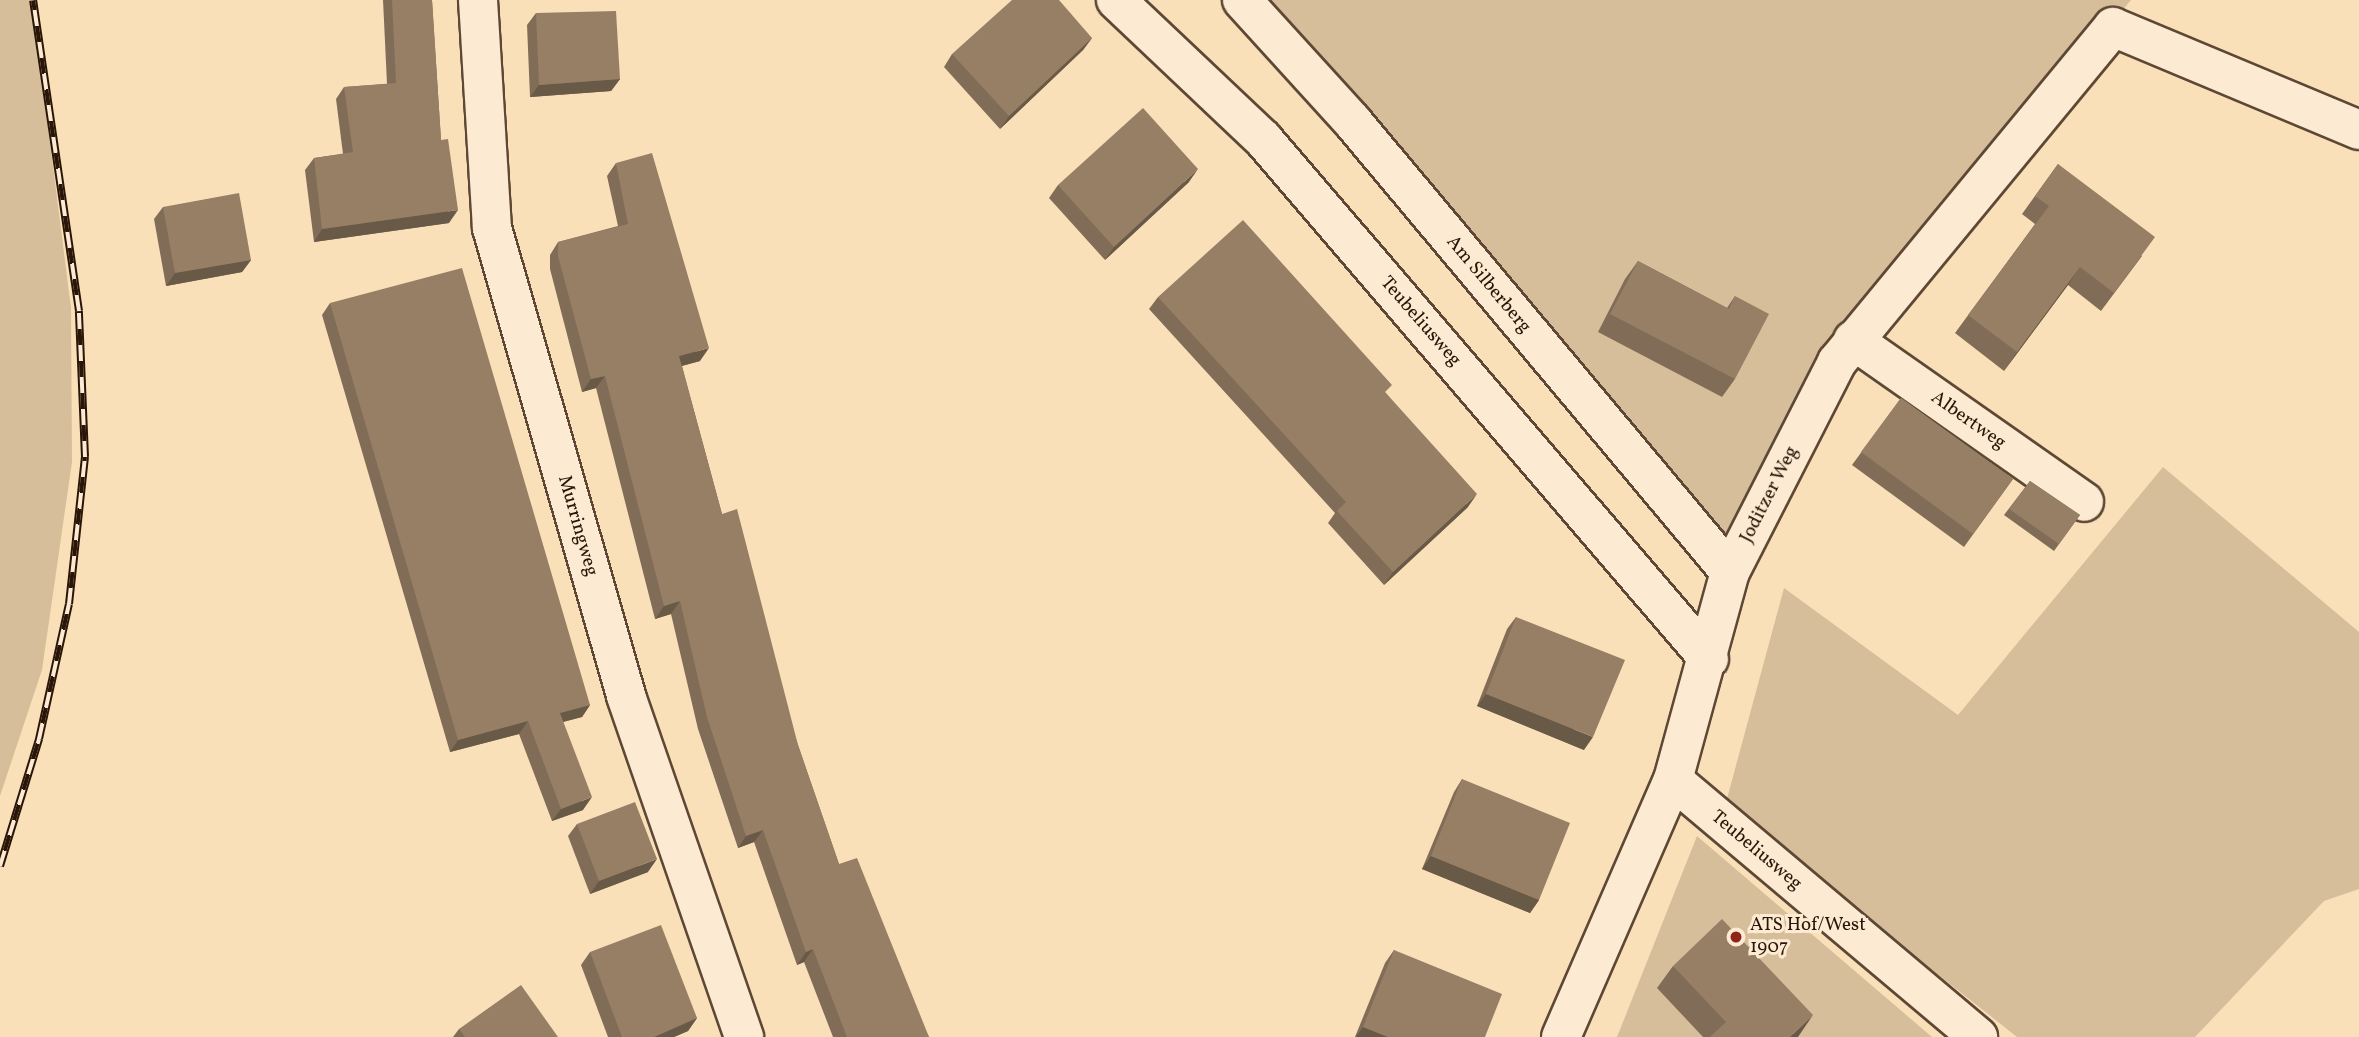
<!DOCTYPE html>
<style>
body{margin:0}
#map{position:relative;width:2359px;height:1037px;overflow:hidden;background:#fae0b9;font-family:Vollkorn,serif}
div>[style]{position:absolute}
.green>*{inset:0;background:#d7be9b}
.roads{filter:drop-shadow(2px 0 #5e4835) drop-shadow(-2px 0 #5e4835) drop-shadow(0 2px #5e4835) drop-shadow(0 -2px #5e4835)}
.minor>*{height:38px;margin:-19px;padding:0 19px;transform-origin:19px;border-radius:19px;background:#fcebd2}
.rail>*{height:8px;margin-top:-4px;transform-origin:0;background:repeating-linear-gradient(90deg,#fcebd2 0 16px,#2a1609 0 32px);box-sizing:border-box;border-block:2px solid #2a1609}
.wall>*{inset:0;background:#816d57}
.shaded-wall>*{inset:0;background:#695947}
.building>*{inset:0;background:#967f65}
.dots>*{width:19px;height:19px;translate:-50% -50%;box-sizing:border-box;border:4px solid #fcebd2;border-radius:50%}
span{translate:-50% -50%;white-space:nowrap;text-align:center;line-height:1.15;-webkit-text-stroke:6px #fcebd2;paint-order:stroke}
.street-label{font-size:19px;color:#2a1609}
.poi-label{font-size:19px;color:#2a1609}
.left{translate:0 -50%;text-align:left}
</style>
<div id="map">
<div class="green">
<i style="clip-path:polygon(0 0,32px 0,71px 308px,72px 462px,42px 670px,0 796px)"></i>
<i style="clip-path:polygon(1242px 0,2131px 0,1853px 340px,1730px 572px)"></i>
<i style="clip-path:polygon(2163px 467px,2359px 632px,2359px 889px,2324px 901px,2195px 1037px,2017px 1037px,1725px 806px,1784px 588px,1958px 715px)"></i>
<i style="clip-path:polygon(1697px 836px,1932px 1037px,1617px 1037px)"></i>
</div>
<div class="roads">
<div class="minor">
<i style="left:478px;top:0;width:228px;rotate:86.5deg"></i>
<i style="left:492px;top:228px;width:487px;rotate:74deg"></i>
<i style="left:626px;top:696px;width:361px;rotate:70.9deg"></i>
<i style="left:1116px;top:0;width:202px;rotate:43.4deg"></i>
<i style="left:1263px;top:139px;width:685px;rotate:49.38deg"></i>
<i style="left:1242px;top:0;width:164px;rotate:47.7deg"></i>
<i style="left:1352px;top:121px;width:588px;rotate:50.03deg"></i>
<i style="left:1853px;top:340px;width:282px;rotate:35deg"></i>
<i style="left:1673px;top:780px;width:399px;rotate:40.1deg"></i>
<i style="left:1561px;top:1037px;width:280px;rotate:-66.5deg"></i>
<i style="left:1673px;top:780px;width:216px;rotate:-74.7deg"></i>
<i style="left:1730px;top:572px;width:236px;rotate:-63deg"></i>
<i style="left:1837px;top:362px;width:434px;rotate:-50.5deg"></i>
<i style="left:2113px;top:27px;width:267px;rotate:22.7deg"></i>
</div>
</div>
<div class="rail">
<i style="left:0;top:866px;width:133px;rotate:-72.9deg"></i>
<i style="left:39px;top:739px;width:138px;rotate:-77.5deg"></i>
<i style="left:69px;top:604px;width:148px;rotate:-83.8deg"></i>
<i style="left:85px;top:457px;width:146px;rotate:-92.4deg"></i>
<i style="left:79px;top:311px;width:314px;rotate:-98.4deg"></i>
</div>
<div class="wall">
<i style="clip-path:polygon(383px 0,432px 0,441px 140px,449px 223px,314px 242px,305px 170px,314px 158px,343px 154px,336px 99px,344px 87px,387px 84px)"></i>
<i style="clip-path:polygon(536px 13px,620px 79px,611px 91px,530px 97px,527px 25px)"></i>
<i style="clip-path:polygon(1092px 38px,1083px 50px,1000px 129px,944px 67px,952px 54px)"></i>
<i style="clip-path:polygon(616px 163px,700px 361px,682px 366px,722px 514px,798px 745px,839px 864px,929px 1037px,833px 1037px,804px 962px,797px 965px,754px 842px,738px 848px,698px 729px,671px 614px,655px 619px,596px 388px,582px 392px,550px 269px,550px 255px,558px 242px,618px 226px,607px 176px)"></i>
<i style="clip-path:polygon(2058px 164px,2142px 256px,2101px 311px,2068px 285px,2004px 371px,1955px 333px,2035px 224px,2022px 214px)"></i>
<i style="clip-path:polygon(1189px 182px,1105px 260px,1049px 198px,1058px 185px)"></i>
<i style="clip-path:polygon(163px 207px,251px 260px,242px 272px,166px 286px,154px 219px)"></i>
<i style="clip-path:polygon(1638px 261px,1727px 308px,1735px 296px,1735px 379px,1722px 397px,1598px 332px,1625px 279px)"></i>
<i style="clip-path:polygon(1158px 297px,1386px 393px,1468px 507px,1384px 585px,1328px 523px,1335px 513px,1149px 309px)"></i>
<i style="clip-path:polygon(330px 303px,590px 705px,582px 717px,563px 722px,583px 810px,552px 821px,519px 734px,450px 752px,322px 315px)"></i>
<i style="clip-path:polygon(1901px 398px,2013px 479px,1964px 547px,1852px 465px)"></i>
<i style="clip-path:polygon(2030px 481px,2080px 515px,2054px 551px,2004px 515px)"></i>
<i style="clip-path:polygon(1516px 617px,1584px 750px,1477px 706px,1507px 629px)"></i>
<i style="clip-path:polygon(1462px 779px,1539px 900px,1530px 913px,1422px 869px,1454px 792px)"></i>
<i style="clip-path:polygon(577px 824px,648px 872px,590px 894px,568px 836px)"></i>
<i style="clip-path:polygon(1394px 950px,1485px 1037px,1355px 1037px,1385px 963px)"></i>
<i style="clip-path:polygon(590px 952px,697px 1018px,688px 1031px,674px 1037px,608px 1037px,581px 965px)"></i>
<i style="clip-path:polygon(1673px 966px,1798px 1037px,1703px 1037px,1657px 988px)"></i>
<i style="clip-path:polygon(459px 1029px,558px 1037px,453px 1037px)"></i>
</div>
<div class="shaded-wall">
<i style="clip-path:polygon(1092px 38px,1083px 50px,1000px 129px,1009px 116px)"></i>
<i style="clip-path:polygon(620px 79px,611px 91px,530px 97px,539px 85px)"></i>
<i style="clip-path:polygon(1198px 169px,1189px 182px,1105px 260px,1114px 247px)"></i>
<i style="clip-path:polygon(458px 210px,449px 223px,314px 242px,322px 229px)"></i>
<i style="clip-path:polygon(251px 260px,242px 272px,166px 286px,175px 273px)"></i>
<i style="clip-path:polygon(2080px 267px,2068px 285px,2004px 371px,2017px 352px)"></i>
<i style="clip-path:polygon(709px 348px,700px 361px,670px 369px,679px 356px)"></i>
<i style="clip-path:polygon(605px 376px,596px 388px,582px 392px,591px 379px)"></i>
<i style="clip-path:polygon(1477px 494px,1468px 507px,1384px 585px,1393px 572px)"></i>
<i style="clip-path:polygon(680px 601px,671px 614px,655px 619px,664px 606px)"></i>
<i style="clip-path:polygon(1486px 694px,1593px 737px,1584px 750px,1477px 706px)"></i>
<i style="clip-path:polygon(590px 705px,582px 717px,551px 725px,560px 713px)"></i>
<i style="clip-path:polygon(528px 721px,519px 734px,450px 752px,458px 740px)"></i>
<i style="clip-path:polygon(592px 797px,583px 810px,552px 821px,561px 809px)"></i>
<i style="clip-path:polygon(763px 830px,754px 842px,738px 848px,746px 836px)"></i>
<i style="clip-path:polygon(1431px 856px,1539px 900px,1530px 913px,1422px 869px)"></i>
<i style="clip-path:polygon(657px 859px,648px 872px,590px 894px,599px 881px)"></i>
<i style="clip-path:polygon(813px 949px,804px 962px,797px 965px,806px 952px)"></i>
<i style="clip-path:polygon(1813px 1015px,1798px 1037px,1790px 1037px)"></i>
<i style="clip-path:polygon(697px 1018px,688px 1031px,674px 1037px,654px 1037px)"></i>
<i style="clip-path:polygon(1363px 1027px,1388px 1037px,1356px 1037px)"></i>
</div>
<div class="building">
<i style="clip-path:polygon(392px 0,432px 0,441px 140px,448px 139px,458px 210px,322px 229px,314px 158px,353px 152px,344px 87px,396px 83px)"></i>
<i style="clip-path:polygon(1012px 0,1059px 0,1092px 38px,1009px 116px,952px 54px)"></i>
<i style="clip-path:polygon(616px 11px,620px 79px,539px 85px,536px 13px)"></i>
<i style="clip-path:polygon(1143px 108px,1198px 169px,1114px 247px,1058px 185px)"></i>
<i style="clip-path:polygon(652px 153px,709px 348px,679px 356px,722px 514px,737px 509px,798px 745px,839px 864px,857px 858px,929px 1037px,847px 1037px,813px 949px,806px 952px,763px 830px,746px 836px,707px 717px,680px 601px,664px 606px,605px 376px,591px 379px,558px 256px,558px 242px,628px 224px,616px 163px)"></i>
<i style="clip-path:polygon(2058px 164px,2155px 237px,2114px 293px,2080px 267px,2017px 352px,1968px 315px,2049px 206px,2035px 196px)"></i>
<i style="clip-path:polygon(239px 193px,251px 260px,175px 273px,163px 207px)"></i>
<i style="clip-path:polygon(1243px 220px,1392px 385px,1385px 392px,1477px 494px,1393px 572px,1337px 511px,1346px 502px,1158px 297px)"></i>
<i style="clip-path:polygon(1638px 261px,1729px 309px,1735px 296px,1769px 314px,1735px 379px,1610px 314px)"></i>
<i style="clip-path:polygon(462px 268px,590px 705px,560px 713px,592px 797px,561px 809px,528px 721px,458px 740px,330px 303px)"></i>
<i style="clip-path:polygon(1901px 398px,2013px 479px,1973px 534px,1861px 452px)"></i>
<i style="clip-path:polygon(2030px 481px,2080px 515px,2059px 544px,2009px 509px)"></i>
<i style="clip-path:polygon(1516px 617px,1625px 660px,1593px 737px,1486px 694px)"></i>
<i style="clip-path:polygon(1462px 779px,1570px 823px,1539px 900px,1431px 856px)"></i>
<i style="clip-path:polygon(635px 802px,657px 859px,599px 881px,577px 824px)"></i>
<i style="clip-path:polygon(1722px 919px,1813px 1015px,1790px 1037px,1710px 1037px,1726px 1022px,1673px 966px)"></i>
<i style="clip-path:polygon(661px 925px,697px 1018px,654px 1037px,622px 1037px,590px 952px)"></i>
<i style="clip-path:polygon(1394px 950px,1502px 994px,1485px 1037px,1388px 1037px,1363px 1027px)"></i>
<i style="clip-path:polygon(521px 985px,558px 1037px,465px 1037px,459px 1029px)"></i>
</div>
<div class="dots">
<i style="left:1736px;top:937px;background:#8f2418"></i>
</div>
<div class="street-label">
<span style="left:1488px;top:285px;rotate:50deg">Am Silberberg</span>
<span style="left:1420px;top:322px;rotate:49deg">Teubeliusweg</span>
<span style="left:1968px;top:421px;rotate:35deg">Albertweg</span>
<span style="left:1770px;top:495px;rotate:-63deg">Joditzer Weg</span>
<span style="left:577px;top:526px;rotate:74deg">Murringweg</span>
<span style="left:1756px;top:851px;rotate:40deg">Teubeliusweg</span>
</div>
<div class="poi-label">
<span class="left" style="left:1750px;top:937px">ATS Hof/West<br>1907</span>
</div>
</div>
